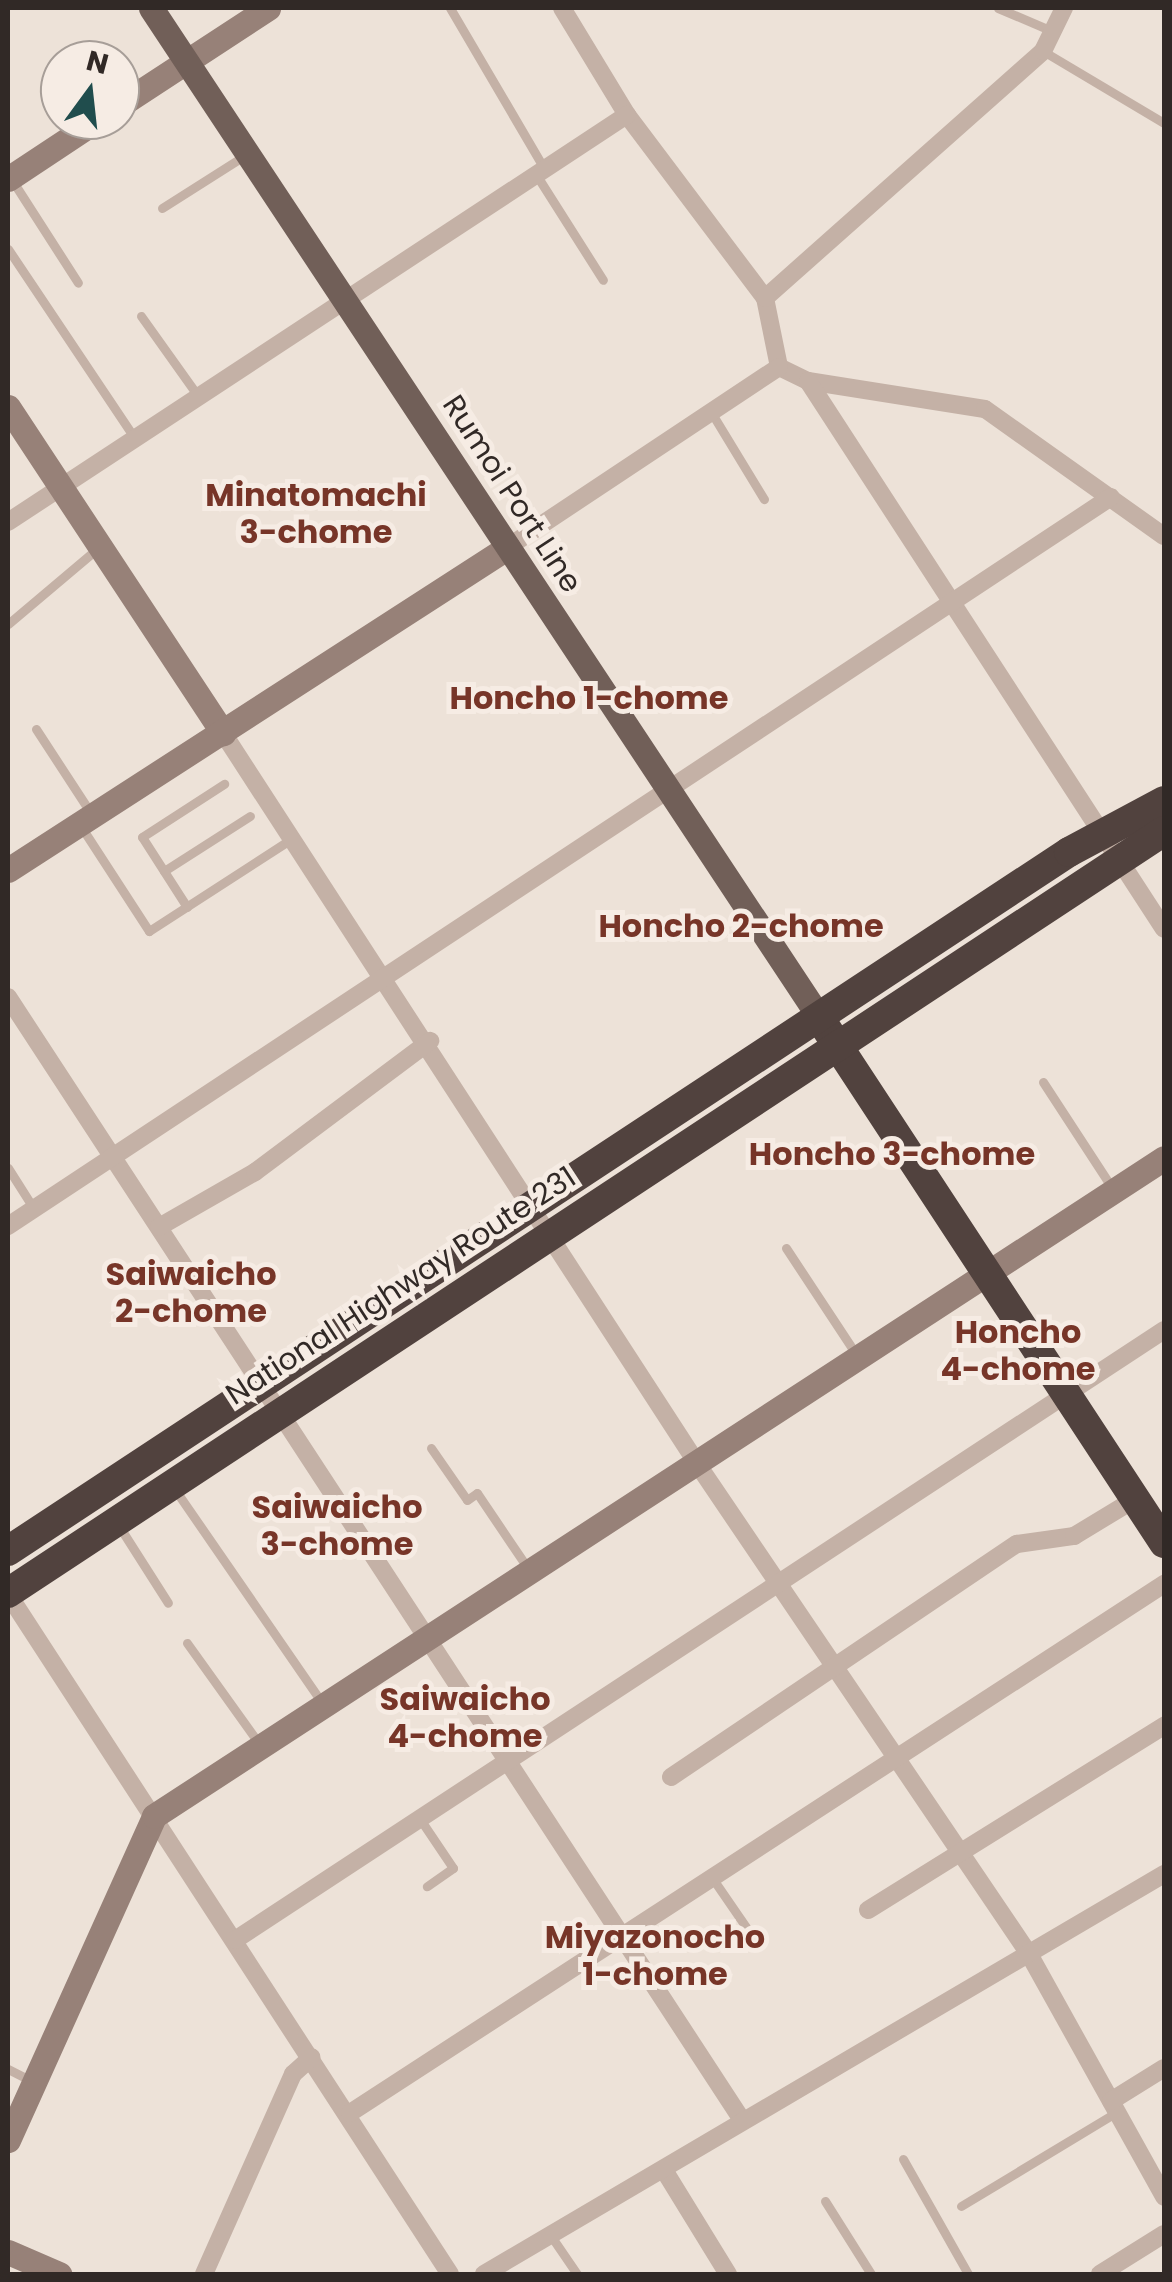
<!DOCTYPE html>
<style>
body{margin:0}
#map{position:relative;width:1172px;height:2282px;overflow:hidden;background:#ede2d8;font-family:Poppins,sans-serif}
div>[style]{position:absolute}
.lane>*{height:9px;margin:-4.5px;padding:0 4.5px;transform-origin:4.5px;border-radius:4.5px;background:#c4b1a6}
.street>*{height:18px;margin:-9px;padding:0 9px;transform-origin:9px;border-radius:9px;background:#c4b1a6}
.secondary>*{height:25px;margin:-12.5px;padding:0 12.5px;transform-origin:12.5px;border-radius:12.5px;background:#978178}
.primary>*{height:25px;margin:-12.5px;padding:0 12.5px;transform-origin:12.5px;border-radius:12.5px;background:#715f58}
.highway>*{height:30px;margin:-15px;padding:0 15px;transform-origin:15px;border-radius:15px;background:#51423e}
span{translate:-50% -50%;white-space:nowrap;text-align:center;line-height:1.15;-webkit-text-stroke:10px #f6ece4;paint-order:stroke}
.street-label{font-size:30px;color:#312926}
.neighbourhood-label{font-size:32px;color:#773528;font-weight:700}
.frame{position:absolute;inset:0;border:10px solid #312926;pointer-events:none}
.north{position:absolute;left:40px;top:40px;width:100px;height:100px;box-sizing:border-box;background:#f6ece4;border:2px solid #a79e98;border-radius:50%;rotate:15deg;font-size:28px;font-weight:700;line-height:40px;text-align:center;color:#312926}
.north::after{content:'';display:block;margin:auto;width:35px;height:45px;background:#204d4d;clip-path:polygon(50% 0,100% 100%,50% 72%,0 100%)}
</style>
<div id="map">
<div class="lane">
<i style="left:450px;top:8px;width:186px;rotate:59.6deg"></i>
<i style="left:998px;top:8px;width:59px;rotate:23.1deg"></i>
<i style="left:1043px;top:51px;width:141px;rotate:30.8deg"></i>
<i style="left:537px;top:176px;width:123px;rotate:57.6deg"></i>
<i style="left:12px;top:180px;width:122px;rotate:57.3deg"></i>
<i style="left:162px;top:208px;width:97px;rotate:-32.4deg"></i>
<i style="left:8px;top:249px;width:226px;rotate:56.2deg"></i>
<i style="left:141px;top:316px;width:98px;rotate:54.5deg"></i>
<i style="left:711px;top:412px;width:102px;rotate:58.7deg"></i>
<i style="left:8px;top:624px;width:119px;rotate:-40.2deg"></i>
<i style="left:36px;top:729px;width:103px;rotate:56.9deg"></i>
<i style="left:82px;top:828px;width:123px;rotate:57deg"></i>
<i style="left:149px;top:931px;width:171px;rotate:-32.9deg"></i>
<i style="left:164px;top:871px;width:102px;rotate:-32.6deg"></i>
<i style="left:187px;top:907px;width:83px;rotate:-122.7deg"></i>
<i style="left:142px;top:837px;width:98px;rotate:-32.9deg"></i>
<i style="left:1043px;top:1082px;width:126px;rotate:56.9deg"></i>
<i style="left:8px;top:1168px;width:49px;rotate:57.6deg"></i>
<i style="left:786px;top:1248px;width:127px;rotate:56.6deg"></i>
<i style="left:431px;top:1448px;width:63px;rotate:55.3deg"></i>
<i style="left:467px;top:1500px;width:12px;rotate:-35deg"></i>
<i style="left:477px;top:1493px;width:93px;rotate:56deg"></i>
<i style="left:176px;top:1491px;width:259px;rotate:55.4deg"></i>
<i style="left:119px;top:1526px;width:91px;rotate:57.5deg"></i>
<i style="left:187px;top:1643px;width:122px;rotate:54.4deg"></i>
<i style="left:420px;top:1819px;width:59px;rotate:56deg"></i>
<i style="left:453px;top:1868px;width:32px;rotate:145deg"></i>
<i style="left:715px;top:1882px;width:58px;rotate:55.5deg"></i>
<i style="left:8px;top:2069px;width:27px;rotate:27deg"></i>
<i style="left:903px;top:2159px;width:132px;rotate:60.5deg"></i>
<i style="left:825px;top:2201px;width:86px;rotate:57.8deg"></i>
<i style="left:961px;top:2206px;width:182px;rotate:-31.1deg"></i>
<i style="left:551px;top:2236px;width:46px;rotate:55.6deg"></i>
</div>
<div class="street">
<i style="left:562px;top:8px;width:125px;rotate:58.7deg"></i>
<i style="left:627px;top:115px;width:229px;rotate:53deg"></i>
<i style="left:765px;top:298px;width:70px;rotate:78.5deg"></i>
<i style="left:779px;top:367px;width:32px;rotate:26deg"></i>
<i style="left:808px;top:381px;width:179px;rotate:9deg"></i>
<i style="left:985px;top:409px;width:219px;rotate:35.4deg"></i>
<i style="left:765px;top:298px;width:372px;rotate:-41.6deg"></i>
<i style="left:1043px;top:51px;width:48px;rotate:-64deg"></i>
<i style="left:808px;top:381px;width:653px;rotate:56.99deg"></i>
<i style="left:8px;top:522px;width:741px;rotate:-33.33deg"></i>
<i style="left:508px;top:547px;width:325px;rotate:-33.6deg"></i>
<i style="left:223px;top:733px;width:869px;rotate:57.02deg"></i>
<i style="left:696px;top:1462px;width:594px;rotate:55.91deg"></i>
<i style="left:1029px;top:1954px;width:278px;rotate:60.9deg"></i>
<i style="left:8px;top:997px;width:1342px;rotate:56.83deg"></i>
<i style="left:8px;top:1226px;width:1322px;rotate:-33.46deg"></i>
<i style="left:159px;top:1227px;width:111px;rotate:-29.8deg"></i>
<i style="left:255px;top:1172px;width:219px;rotate:-36.8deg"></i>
<i style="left:8px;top:1594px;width:811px;rotate:56.98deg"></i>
<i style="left:671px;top:1777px;width:417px;rotate:-34deg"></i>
<i style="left:1017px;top:1544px;width:58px;rotate:-8deg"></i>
<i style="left:1074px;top:1536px;width:71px;rotate:-31.2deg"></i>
<i style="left:868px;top:1910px;width:349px;rotate:-31.9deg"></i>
<i style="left:235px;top:1940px;width:1111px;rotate:-33.29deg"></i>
<i style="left:1111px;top:2101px;width:62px;rotate:-31.9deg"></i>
<i style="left:350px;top:2113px;width:971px;rotate:-33.02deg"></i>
<i style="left:664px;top:2170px;width:122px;rotate:58.4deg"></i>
<i style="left:204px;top:2274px;width:219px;rotate:-66deg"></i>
<i style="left:293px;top:2074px;width:25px;rotate:-42deg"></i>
<i style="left:484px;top:2274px;width:789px;rotate:-30.47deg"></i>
<i style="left:1100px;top:2274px;width:75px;rotate:-32deg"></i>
</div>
<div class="secondary">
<i style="left:120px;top:105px;width:177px;rotate:-33.2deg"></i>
<i style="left:8px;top:179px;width:107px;rotate:-33.5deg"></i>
<i style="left:8px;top:407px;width:391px;rotate:56.6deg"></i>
<i style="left:8px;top:870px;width:595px;rotate:-32.86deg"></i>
<i style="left:8px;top:2140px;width:355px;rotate:-65.7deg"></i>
<i style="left:154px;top:1816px;width:1205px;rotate:-33.08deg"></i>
<i style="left:8px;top:2252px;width:56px;rotate:23.3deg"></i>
</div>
<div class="primary">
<i style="left:151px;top:8px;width:1210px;rotate:56.49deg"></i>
</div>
<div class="highway">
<i style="left:826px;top:1028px;width:616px;rotate:56.72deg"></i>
<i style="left:8px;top:1551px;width:1271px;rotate:-33.38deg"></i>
<i style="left:1069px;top:852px;width:108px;rotate:-28.2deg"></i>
<i style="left:8px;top:1593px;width:1385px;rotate:-33.39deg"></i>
</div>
<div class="street-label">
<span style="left:512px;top:494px;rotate:57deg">Rumoi Port Line</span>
<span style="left:401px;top:1286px;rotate:-33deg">National Highway Route 231</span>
</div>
<div class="neighbourhood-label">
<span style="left:316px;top:514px">Minatomachi<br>3-chome</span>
<span style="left:589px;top:698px">Honcho 1-chome</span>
<span style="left:741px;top:926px">Honcho 2-chome</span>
<span style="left:892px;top:1154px">Honcho 3-chome</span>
<span style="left:191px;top:1293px">Saiwaicho<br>2-chome</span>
<span style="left:1018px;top:1351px">Honcho<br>4-chome</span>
<span style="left:337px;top:1526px">Saiwaicho<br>3-chome</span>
<span style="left:465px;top:1718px">Saiwaicho<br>4-chome</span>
<span style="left:655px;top:1956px">Miyazonocho<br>1-chome</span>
</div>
<div class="frame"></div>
<div class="north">N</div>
</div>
